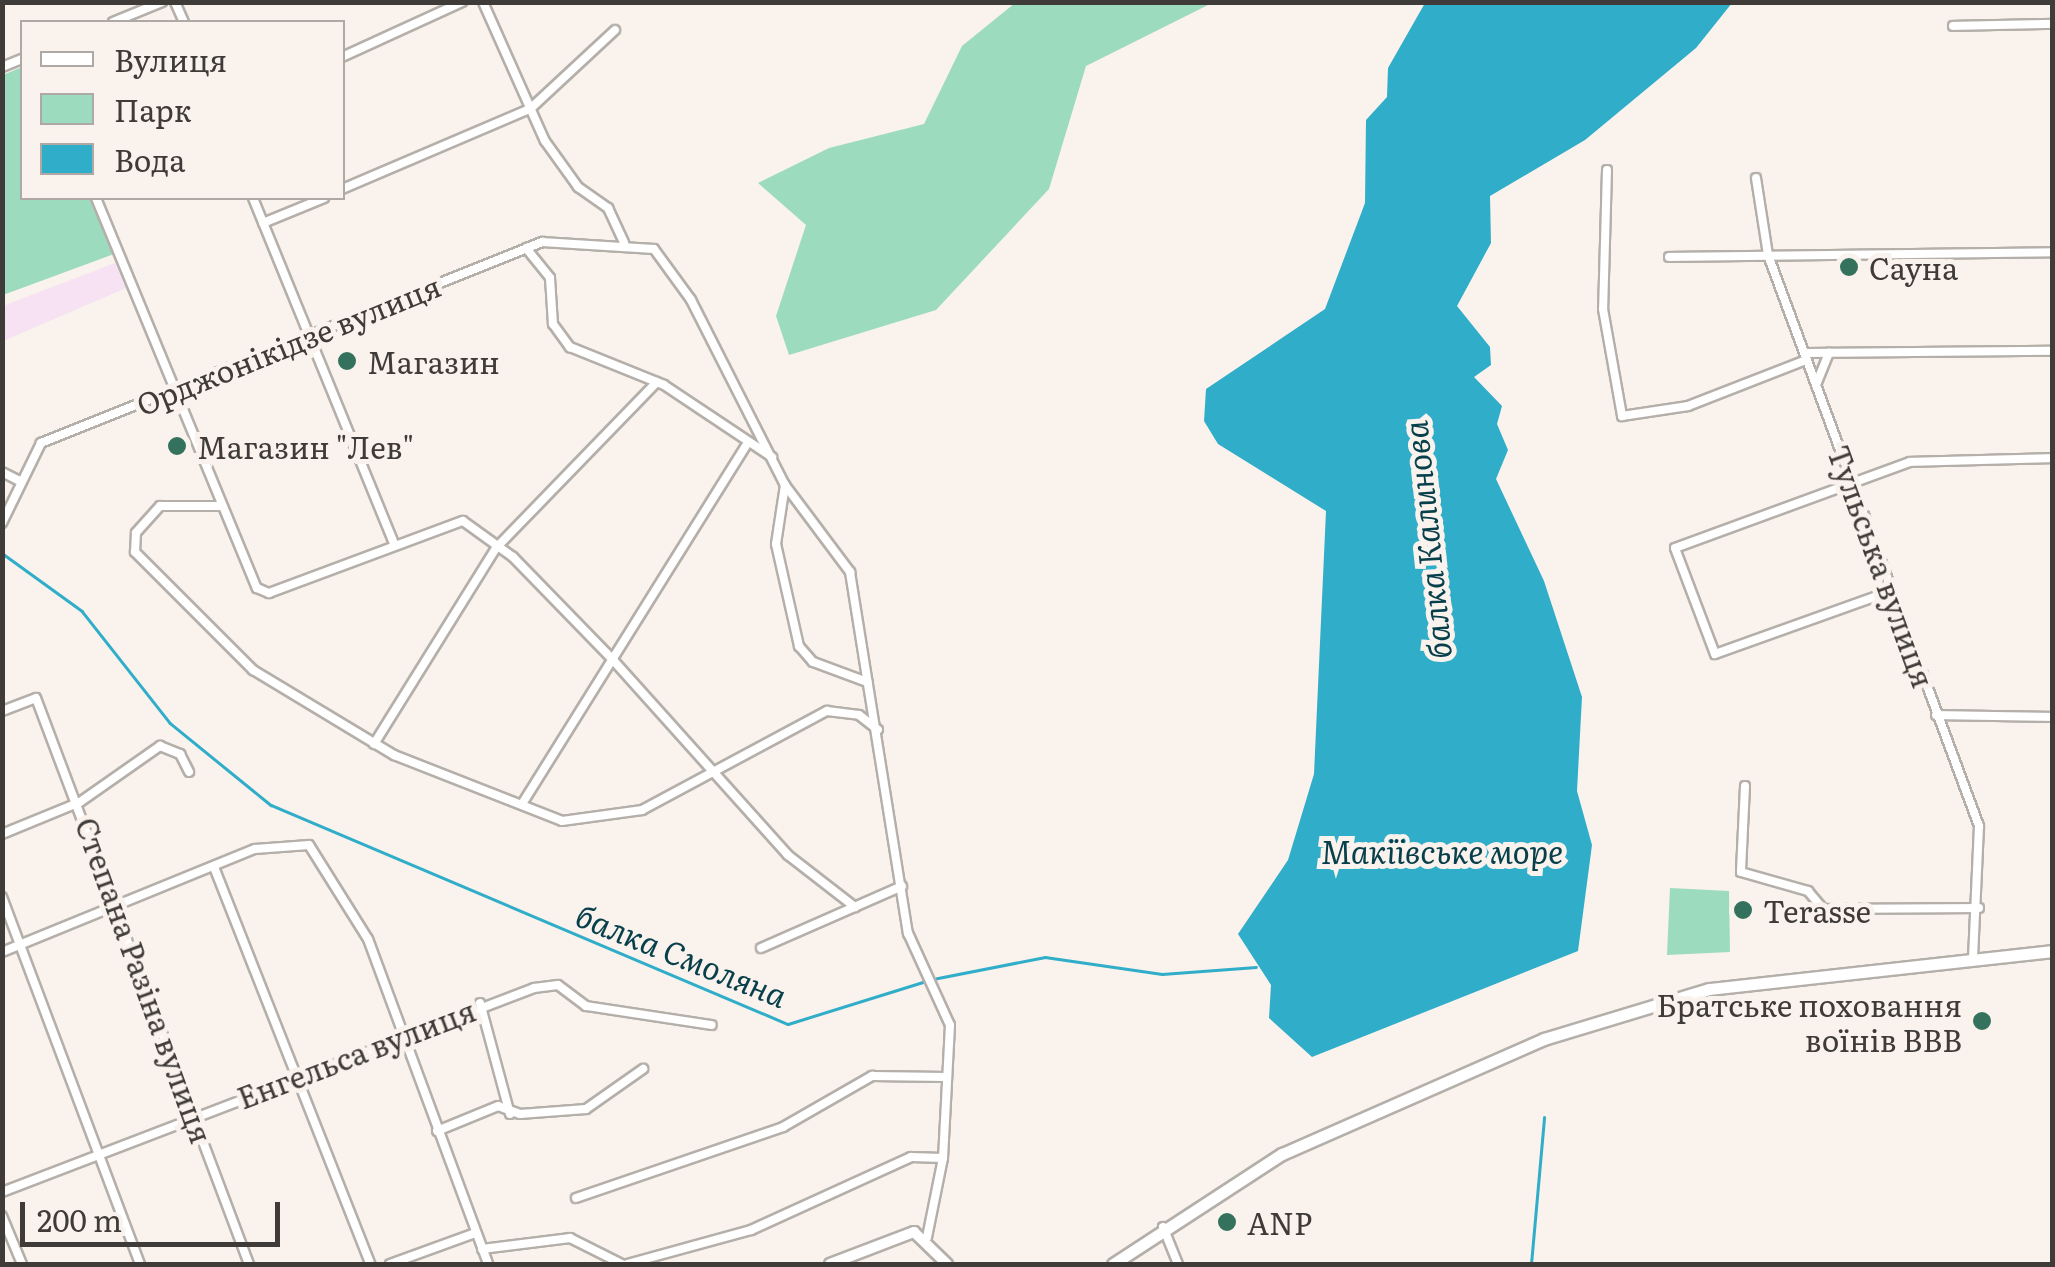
<!DOCTYPE html>
<meta charset="utf-8">
<style>
body{margin:0}
#map{position:relative;width:2055px;height:1267px;overflow:hidden;background:#f9f2ed;font-family:Literata,serif}
div>[style]{position:absolute}
.industrial>*{inset:0;background:#f6e2f2}
.green>*{inset:0;background:#9ddbbe}
.water>*{inset:0;background:#30adc8}
.stream>*{height:2.5px;margin:-1.25px;padding:0 1.25px;transform-origin:1.25px;border-radius:1.25px;background:#30adc8}
.roads{filter:drop-shadow(2px 0 #b5afaa) drop-shadow(-2px 0 #b5afaa) drop-shadow(0 2px #b5afaa) drop-shadow(0 -2px #b5afaa)}
.street>*{height:8px;margin:-4px;padding:0 4px;transform-origin:4px;border-radius:4px;background:#fff}
.secondary>*{height:10px;margin:-5px;padding:0 5px;transform-origin:5px;border-radius:5px;background:#fff}
.primary>*{height:11px;margin:-5.5px;padding:0 5.5px;transform-origin:5.5px;border-radius:5.5px;background:#fff}
.dots>*{width:28px;height:28px;translate:-50% -50%;box-sizing:border-box;border:5px solid #f9f2ed;border-radius:50%}
span{translate:-50% -50%;white-space:nowrap;text-align:center;line-height:1.15;-webkit-text-stroke:10px #f9f2ed;paint-order:stroke}
.poi-label{font-size:30px;color:#3e3b39}
.left{translate:0 -50%;text-align:left}
.right{translate:-100% -50%;text-align:right}
.street-label{font-size:30px;color:#3e3b39}
.water-label{font-size:32px;color:#073f4b;font-style:italic}
.frame{position:absolute;inset:0;border:5px solid #3e3b39;pointer-events:none}
.legend{position:absolute;left:20px;top:20px;width:325px;height:180px;box-sizing:border-box;background:#f9f2ed;border:2px solid #aea9a5;margin:0;padding:12px 18px;list-style:none;font-size:30px;color:#3e3b39}
.legend li{display:flex;align-items:center;gap:20px;height:50px}
.legend b{width:50px;border:2px solid #aea9a5}
.scale{position:absolute;left:20px;top:1202px;width:260px;height:45px;box-sizing:border-box;border:5px solid #3e3b39;border-top:0;padding-left:12px;font-size:30px;line-height:35px;white-space:nowrap;color:#3e3b39;-webkit-text-stroke:8px #f9f2ed;paint-order:stroke}
</style>
<div id="map">
<div class="industrial">
<i style="clip-path:polygon(115px 263px,126px 288px,3px 341px,3px 306px)"></i>
</div>
<div class="green">
<i style="clip-path:polygon(1015px 3px,1212px 3px,1086px 66px,1049px 189px,936px 310px,789px 355px,776px 316px,806px 225px,758px 183px,829px 148px,924px 124px,962px 46px)"></i>
<i style="clip-path:polygon(22px 67px,22px 198px,91px 198px,114px 254px,3px 295px,3px 75px)"></i>
<i style="clip-path:polygon(1670px 888px,1729px 891px,1730px 952px,1667px 955px)"></i>
</div>
<div class="water">
<i style="clip-path:polygon(1425px 3px,1732px 3px,1696px 48px,1585px 140px,1490px 196px,1491px 243px,1457px 306px,1490px 347px,1491px 365px,1474px 377px,1502px 406px,1497px 424px,1508px 450px,1496px 479px,1544px 581px,1582px 697px,1577px 791px,1592px 845px,1578px 951px,1312px 1057px,1269px 1018px,1271px 985px,1238px 934px,1288px 860px,1314px 774px,1326px 511px,1218px 444px,1204px 421px,1206px 389px,1325px 309px,1365px 203px,1366px 120px,1387px 97px,1388px 68px)"></i>
</div>
<div class="stream">
<i style="left:2px;top:553px;width:99px;rotate:35.9deg"></i>
<i style="left:82px;top:611px;width:142px;rotate:51.8deg"></i>
<i style="left:170px;top:723px;width:130px;rotate:39.1deg"></i>
<i style="left:271px;top:805px;width:561px;rotate:22.96deg"></i>
<i style="left:788px;top:1024px;width:145px;rotate:-17.3deg"></i>
<i style="left:933px;top:979px;width:114px;rotate:-11.1deg"></i>
<i style="left:1045px;top:957px;width:118px;rotate:8.3deg"></i>
<i style="left:1162px;top:974px;width:94px;rotate:-4.3deg"></i>
<i style="left:1531px;top:1264px;width:147px;rotate:-84.9deg"></i>
</div>
<div class="roads">
<div class="street">
<i style="left:175px;top:2px;width:22px;rotate:66deg"></i>
<i style="left:483px;top:2px;width:152px;rotate:66deg"></i>
<i style="left:545px;top:141px;width:57px;rotate:54.3deg"></i>
<i style="left:578px;top:187px;width:37px;rotate:35deg"></i>
<i style="left:608px;top:208px;width:38px;rotate:65deg"></i>
<i style="left:113px;top:22px;width:53px;rotate:-22.2deg"></i>
<i style="left:1953px;top:26px;width:99px;rotate:-1.2deg"></i>
<i style="left:342px;top:57px;width:132px;rotate:-24.6deg"></i>
<i style="left:2px;top:67px;width:22px;rotate:-22deg"></i>
<i style="left:1607px;top:170px;width:139px;rotate:91.6deg"></i>
<i style="left:1603px;top:309px;width:109px;rotate:79.9deg"></i>
<i style="left:1622px;top:416px;width:67px;rotate:-8.6deg"></i>
<i style="left:1688px;top:406px;width:127px;rotate:-21.3deg"></i>
<i style="left:1756px;top:178px;width:78px;rotate:81.1deg"></i>
<i style="left:1768px;top:255px;width:609px;rotate:69.72deg"></i>
<i style="left:1979px;top:826px;width:131px;rotate:92.6deg"></i>
<i style="left:342px;top:189px;width:204px;rotate:-23.1deg"></i>
<i style="left:530px;top:109px;width:116px;rotate:-42.9deg"></i>
<i style="left:96px;top:198px;width:422px;rotate:67.6deg"></i>
<i style="left:257px;top:588px;width:13px;rotate:23deg"></i>
<i style="left:269px;top:593px;width:207px;rotate:-20.4deg"></i>
<i style="left:463px;top:521px;width:62px;rotate:35.8deg"></i>
<i style="left:513px;top:557px;width:144px;rotate:45.8deg"></i>
<i style="left:613px;top:660px;width:262px;rotate:48.1deg"></i>
<i style="left:788px;top:855px;width:85px;rotate:37.8deg"></i>
<i style="left:253px;top:198px;width:374px;rotate:67.8deg"></i>
<i style="left:263px;top:223px;width:66px;rotate:-22.3deg"></i>
<i style="left:526px;top:248px;width:38px;rotate:51deg"></i>
<i style="left:550px;top:278px;width:46px;rotate:86.3deg"></i>
<i style="left:553px;top:324px;width:29px;rotate:54deg"></i>
<i style="left:570px;top:347px;width:101px;rotate:22deg"></i>
<i style="left:664px;top:385px;width:130px;rotate:33.7deg"></i>
<i style="left:1669px;top:257px;width:383px;rotate:-0.7deg"></i>
<i style="left:1806px;top:353px;width:246px;rotate:-0.5deg"></i>
<i style="left:1816px;top:385px;width:35px;rotate:-68deg"></i>
<i style="left:2px;top:472px;width:18px;rotate:27deg"></i>
<i style="left:785px;top:485px;width:60px;rotate:98.7deg"></i>
<i style="left:776px;top:544px;width:105px;rotate:77.3deg"></i>
<i style="left:799px;top:646px;width:21px;rotate:49deg"></i>
<i style="left:813px;top:662px;width:58px;rotate:20.3deg"></i>
<i style="left:222px;top:506px;width:62px;rotate:180deg"></i>
<i style="left:160px;top:506px;width:36px;rotate:132deg"></i>
<i style="left:136px;top:533px;width:19px;rotate:93deg"></i>
<i style="left:135px;top:552px;width:167px;rotate:45deg"></i>
<i style="left:253px;top:670px;width:165px;rotate:31.1deg"></i>
<i style="left:394px;top:755px;width:180px;rotate:21.4deg"></i>
<i style="left:562px;top:821px;width:81px;rotate:-7.8deg"></i>
<i style="left:642px;top:810px;width:210px;rotate:-28.2deg"></i>
<i style="left:827px;top:711px;width:32px;rotate:7deg"></i>
<i style="left:859px;top:715px;width:24px;rotate:38deg"></i>
<i style="left:2px;top:523px;width:89px;rotate:-64deg"></i>
<i style="left:41px;top:443px;width:540px;rotate:-21.86deg"></i>
<i style="left:542px;top:242px;width:112px;rotate:3.6deg"></i>
<i style="left:654px;top:249px;width:63px;rotate:54deg"></i>
<i style="left:691px;top:300px;width:208px;rotate:63.1deg"></i>
<i style="left:785px;top:485px;width:109px;rotate:53.2deg"></i>
<i style="left:850px;top:572px;width:366px;rotate:80.9deg"></i>
<i style="left:908px;top:933px;width:101px;rotate:65.5deg"></i>
<i style="left:950px;top:1025px;width:133px;rotate:93deg"></i>
<i style="left:943px;top:1158px;width:81px;rotate:101.4deg"></i>
<i style="left:1891px;top:591px;width:187px;rotate:160.3deg"></i>
<i style="left:1715px;top:654px;width:113px;rotate:-110.7deg"></i>
<i style="left:1675px;top:548px;width:250px;rotate:-20.1deg"></i>
<i style="left:1910px;top:462px;width:142px;rotate:-1.6deg"></i>
<i style="left:2px;top:711px;width:36px;rotate:-21deg"></i>
<i style="left:36px;top:698px;width:605px;rotate:69.38deg"></i>
<i style="left:1936px;top:715px;width:116px;rotate:1deg"></i>
<i style="left:374px;top:744px;width:231px;rotate:-58.1deg"></i>
<i style="left:496px;top:548px;width:231px;rotate:-45.9deg"></i>
<i style="left:1745px;top:786px;width:86px;rotate:92.7deg"></i>
<i style="left:1741px;top:872px;width:70px;rotate:15.8deg"></i>
<i style="left:1808px;top:891px;width:23px;rotate:50deg"></i>
<i style="left:1823px;top:909px;width:156px;rotate:-0.4deg"></i>
<i style="left:522px;top:804px;width:422px;rotate:-58deg"></i>
<i style="left:2px;top:834px;width:84px;rotate:-22.3deg"></i>
<i style="left:80px;top:802px;width:98px;rotate:-35deg"></i>
<i style="left:160px;top:746px;width:22px;rotate:22deg"></i>
<i style="left:180px;top:754px;width:20px;rotate:63deg"></i>
<i style="left:214px;top:867px;width:427px;rotate:68.5deg"></i>
<i style="left:2px;top:897px;width:392px;rotate:69.4deg"></i>
<i style="left:761px;top:948px;width:154px;rotate:-23.7deg"></i>
<i style="left:2px;top:952px;width:273px;rotate:-22.2deg"></i>
<i style="left:255px;top:849px;width:54px;rotate:-4.2deg"></i>
<i style="left:309px;top:845px;width:111px;rotate:57.9deg"></i>
<i style="left:368px;top:939px;width:346px;rotate:69.7deg"></i>
<i style="left:480px;top:1003px;width:115px;rotate:74.9deg"></i>
<i style="left:437px;top:1131px;width:66px;rotate:-22.3deg"></i>
<i style="left:498px;top:1106px;width:23px;rotate:20deg"></i>
<i style="left:520px;top:1114px;width:66px;rotate:-4.3deg"></i>
<i style="left:586px;top:1109px;width:70px;rotate:-35.1deg"></i>
<i style="left:2px;top:1192px;width:570px;rotate:-20.98deg"></i>
<i style="left:534px;top:988px;width:24px;rotate:-7deg"></i>
<i style="left:558px;top:985px;width:35px;rotate:37deg"></i>
<i style="left:586px;top:1006px;width:127px;rotate:8.6deg"></i>
<i style="left:576px;top:1198px;width:219px;rotate:-18.9deg"></i>
<i style="left:783px;top:1127px;width:103px;rotate:-29.8deg"></i>
<i style="left:872px;top:1076px;width:74px;rotate:0.8deg"></i>
<i style="left:2px;top:1216px;width:52px;rotate:67.4deg"></i>
<i style="left:1163px;top:1227px;width:40px;rotate:68deg"></i>
<i style="left:482px;top:1249px;width:89px;rotate:-7.1deg"></i>
<i style="left:570px;top:1238px;width:58px;rotate:26.6deg"></i>
<i style="left:390px;top:1264px;width:90px;rotate:-20deg"></i>
<i style="left:627px;top:1264px;width:129px;rotate:-15.3deg"></i>
<i style="left:751px;top:1230px;width:176px;rotate:-24.5deg"></i>
<i style="left:911px;top:1157px;width:32px;rotate:2deg"></i>
</div>
<div class="secondary">
<i style="left:830px;top:1264px;width:90px;rotate:-20.9deg"></i>
<i style="left:914px;top:1232px;width:46px;rotate:44.1deg"></i>
</div>
<div class="primary">
<i style="left:1113px;top:1264px;width:202px;rotate:-33.1deg"></i>
<i style="left:1282px;top:1154px;width:286px;rotate:-23.7deg"></i>
<i style="left:1544px;top:1039px;width:172px;rotate:-16.9deg"></i>
<i style="left:1709px;top:989px;width:345px;rotate:-6.3deg"></i>
</div>
</div>
<div class="dots">
<i style="left:1849px;top:267px;background:#34725e"></i>
<i style="left:347px;top:361px;background:#34725e"></i>
<i style="left:177px;top:446px;background:#34725e"></i>
<i style="left:1743px;top:910px;background:#34725e"></i>
<i style="left:1982px;top:1021px;background:#34725e"></i>
<i style="left:1227px;top:1222px;background:#34725e"></i>
</div>
<div class="poi-label">
<span class="left" style="left:1869px;top:267px">Сауна</span>
<span class="left" style="left:367px;top:361px">Магазин</span>
<span class="left" style="left:197px;top:446px">Магазин "Лев"</span>
<span class="left" style="left:1763px;top:910px">Terasse</span>
<span class="right" style="left:1962px;top:1021px">Братське поховання<br>воїнів ВВВ</span>
<span class="left" style="left:1247px;top:1222px">ANP</span>
</div>
<div class="street-label">
<span style="left:288px;top:344px;rotate:-22deg">Орджонікідзе вулиця</span>
<span style="left:1882px;top:566px;rotate:70deg">Тульська вулиця</span>
<span style="left:145px;top:980px;rotate:70deg">Степана Разіна вулиця</span>
<span style="left:356px;top:1053px;rotate:-21deg">Енгельса вулиця</span>
</div>
<div class="water-label">
<span style="left:1426px;top:540px;rotate:-96deg">балка Калинова</span>
<span style="left:1442px;top:850px">Макіївське море</span>
<span style="left:682px;top:954px;rotate:22deg">балка Смоляна</span>
</div>
<div class="frame"></div>
<ul class="legend">
<li><b style="height:12px;background:#fff"></b>Вулиця</li>
<li><b style="height:28px;background:#9ddbbe"></b>Парк</li>
<li><b style="height:28px;background:#30adc8"></b>Вода</li>
</ul>
<div class="scale">200 m</div>
</div>
